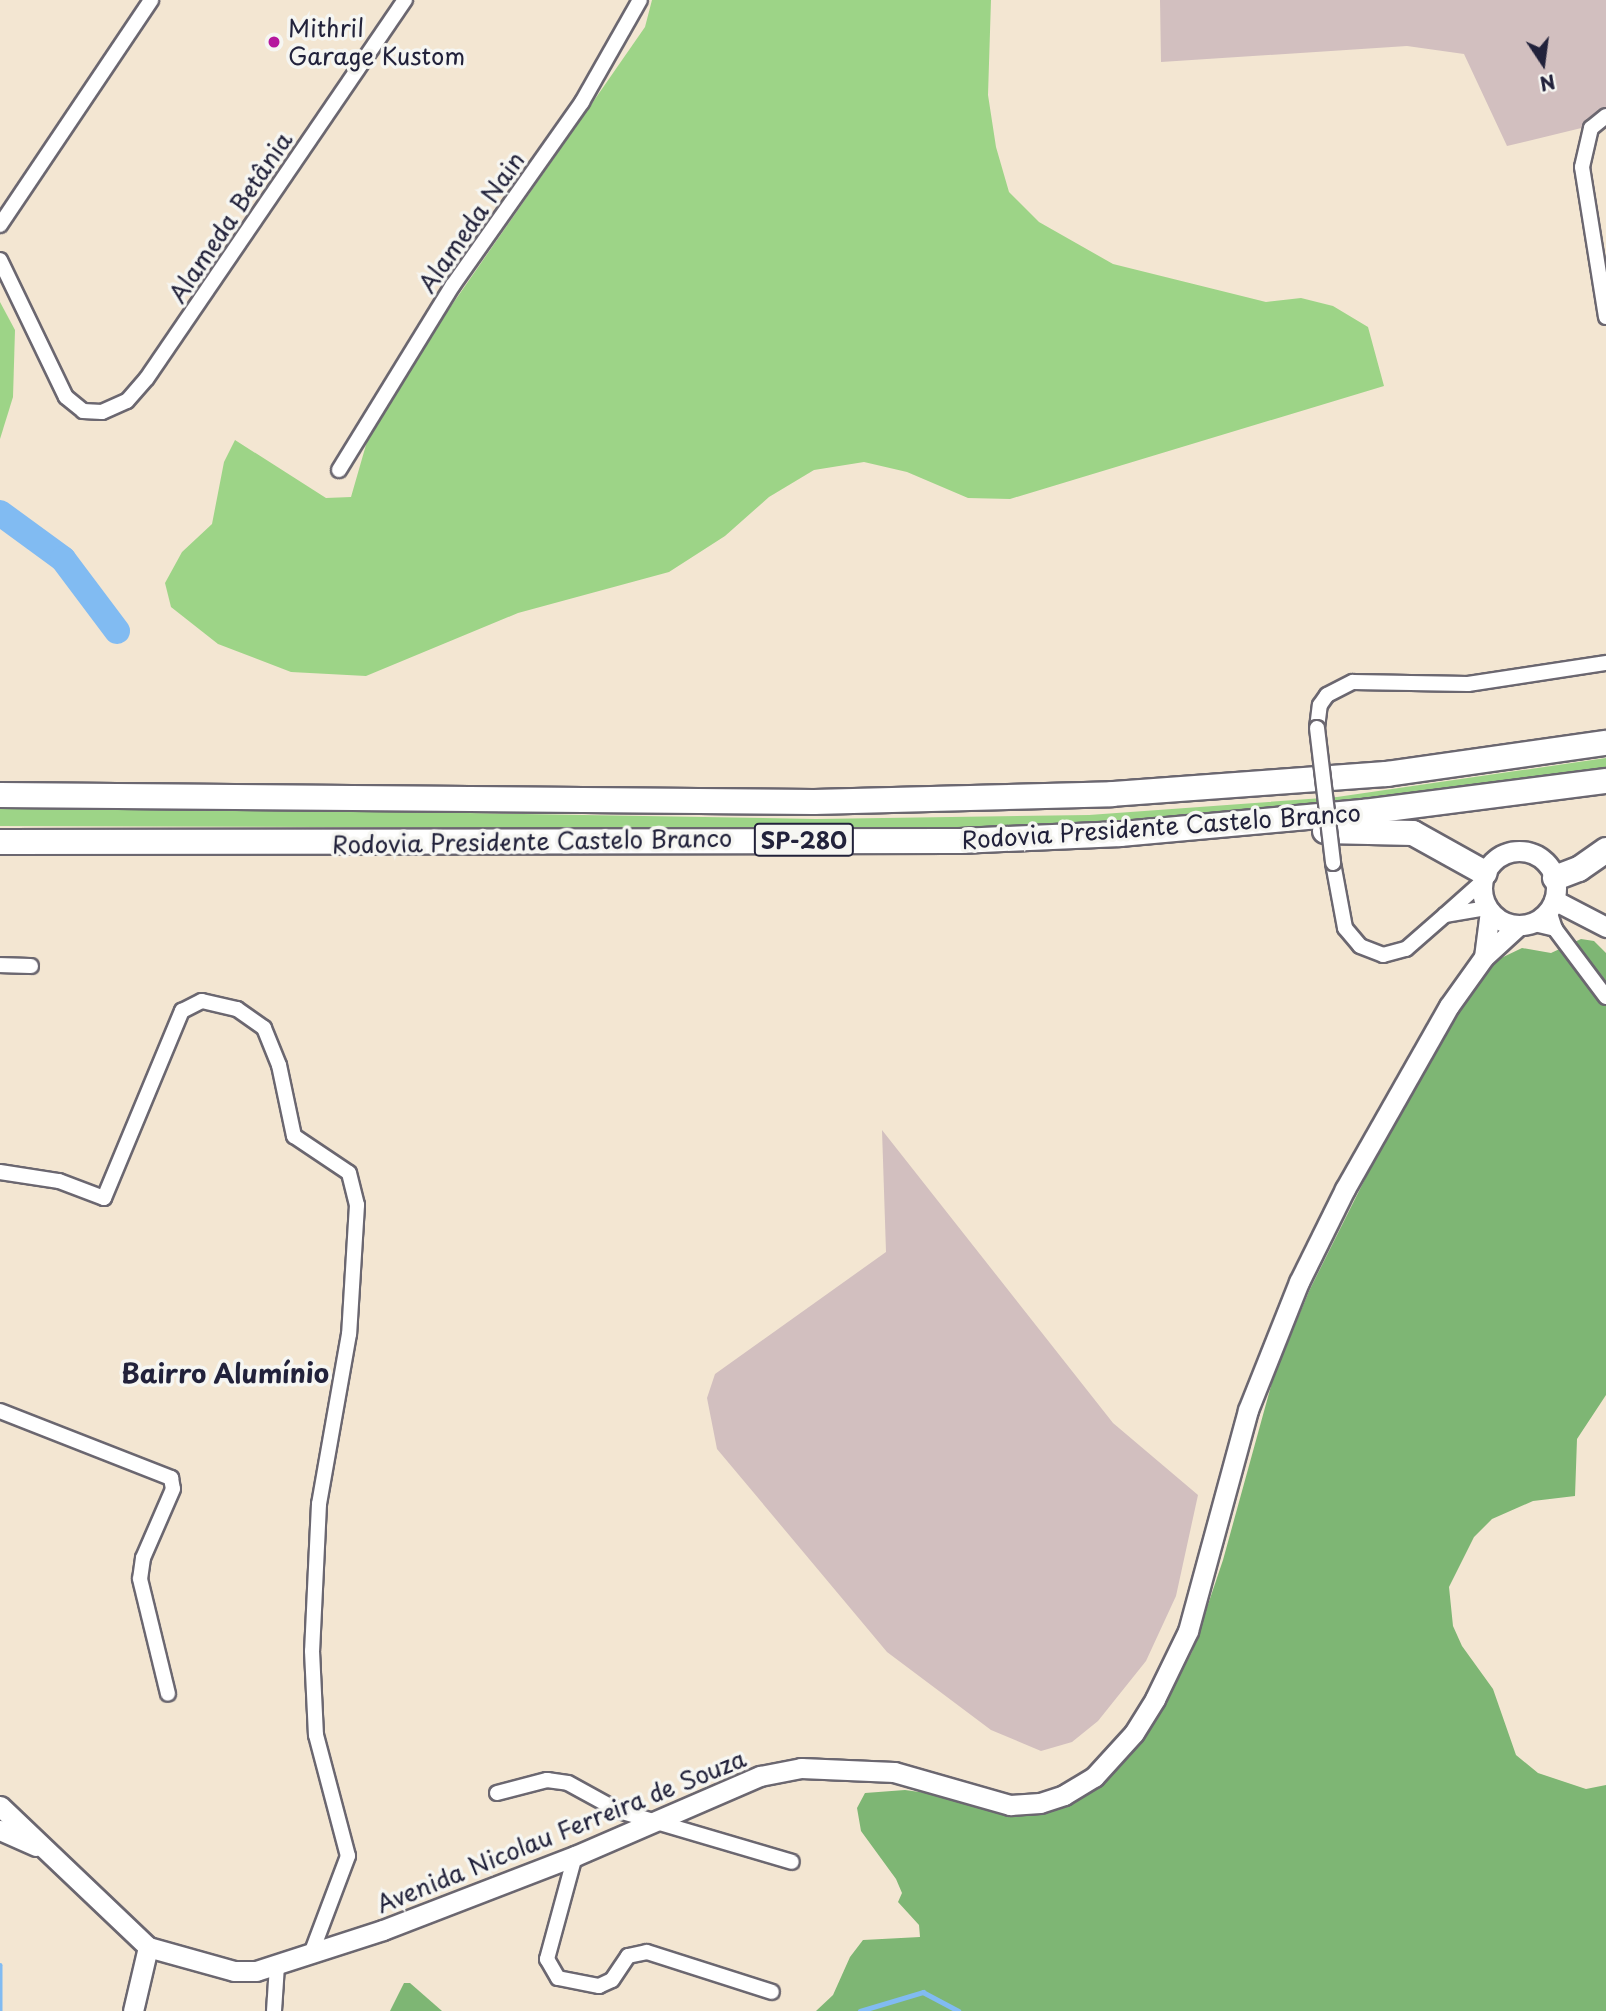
<!DOCTYPE html>
<meta charset="utf-8">
<style>
body{margin:0}
#map{position:relative;width:1606px;height:2011px;overflow:hidden;background:#f3e6d2;font-family:"Playpen Sans",sans-serif}
div>[style]{position:absolute}
.industrial>*{inset:0;background:#d2bfbf}
.green>*{inset:0;background:#9dd487}
.forest>*{inset:0;background:#7eb674}
.stream>*{height:4.5px;margin:-2.25px;padding:0 2.25px;transform-origin:2.25px;border-radius:2.25px;background:#81bbf2}
.river>*{height:26px;margin:-13px;padding:0 13px;transform-origin:13px;border-radius:13px;background:#81bbf2}
.roads{filter:drop-shadow(2px 0 #6b6770) drop-shadow(-2px 0 #6b6770) drop-shadow(0 2px #6b6770) drop-shadow(0 -2px #6b6770)}
.street>*{height:14px;margin:-7px;padding:0 7px;transform-origin:7px;border-radius:7px;background:#fff}
.secondary>*{height:19px;margin:-9.5px;padding:0 9.5px;transform-origin:9.5px;border-radius:9.5px;background:#fff}
.secondary>.ring{margin:-9.5px;padding:0;box-sizing:content-box;background:none;border:19px solid #fff;border-radius:50%}
.highway>*{height:24px;margin:-12px;padding:0 12px;transform-origin:12px;border-radius:12px;background:#fff}
.bridges{filter:drop-shadow(2px 0 #6b6770) drop-shadow(-2px 0 #6b6770) drop-shadow(0 2px #6b6770) drop-shadow(0 -2px #6b6770)}
.street-bridge>*{height:14px;margin:-7px;padding:0 7px;transform-origin:7px;border-radius:7px;background:#fff}
.dots>*{width:19px;height:19px;translate:-50% -50%;box-sizing:border-box;border:4px solid #f6f6f2;border-radius:50%}
span{translate:-50% -50%;white-space:nowrap;text-align:center;line-height:1.15;-webkit-text-stroke:7px #f6f6f2;paint-order:stroke}
.shield-label span{padding:2px 5px;background:#f6f6f2;border:2px solid;border-radius:5px;-webkit-text-stroke-width:0}
.shield-label{font-size:23px;color:#22223b;font-weight:700}
.poi-label{font-size:24px;color:#22223b}
.left{translate:0 -50%;text-align:left}
.street-label{font-size:24px;color:#22223b}
.neighbourhood-label{font-size:26px;color:#22223b;font-weight:700}
.north{position:absolute;left:1508px;top:28px;width:70px;height:70px;-webkit-text-stroke:5px #f6f6f2;paint-order:stroke;rotate:167deg;font-size:19px;font-weight:700;line-height:28px;text-align:center;color:#22223b}
.north::after{content:'';display:block;margin:auto;width:24px;height:32px;background:#22223b;clip-path:polygon(50% 0,100% 100%,50% 72%,0 100%)}
</style>
<div id="map">
<div class="industrial">
<i style="clip-path:polygon(1160px 0,1606px 0,1606px 122px,1507px 146px,1464px 54px,1407px 46px,1161px 62px)"></i>
<i style="clip-path:polygon(882px 1130px,1113px 1423px,1198px 1495px,1176px 1596px,1146px 1661px,1098px 1721px,1072px 1742px,1041px 1751px,991px 1730px,887px 1652px,717px 1449px,707px 1398px,715px 1374px,886px 1252px)"></i>
</div>
<div class="green">
<i style="clip-path:polygon(652px 0,991px 0,988px 95px,996px 147px,1009px 192px,1039px 222px,1113px 264px,1266px 302px,1301px 298px,1333px 306px,1368px 327px,1384px 386px,1010px 499px,968px 498px,907px 472px,864px 462px,814px 470px,769px 497px,725px 536px,669px 572px,518px 613px,366px 676px,291px 672px,218px 644px,171px 607px,165px 583px,182px 552px,212px 524px,224px 462px,235px 440px,326px 498px,351px 497px,374px 417px,645px 27px)"></i>
<i style="clip-path:polygon(0 302px,15px 330px,13px 397px,0 439px)"></i>
<i style="clip-path:polygon(1606px 758px,1606px 769px,1516px 783px,1168px 822px,923px 829px,0 826px,0 805px,816px 819px,1089px 815px,1337px 797px)"></i>
</div>
<div class="forest">
<i style="clip-path:polygon(1581px 939px,1594px 941px,1606px 953px,1606px 1395px,1577px 1439px,1575px 1496px,1533px 1501px,1492px 1519px,1474px 1537px,1449px 1587px,1453px 1626px,1462px 1646px,1493px 1689px,1516px 1755px,1538px 1773px,1586px 1789px,1606px 1785px,1606px 2011px,816px 2011px,833px 1995px,850px 1957px,863px 1940px,920px 1937px,919px 1925px,898px 1902px,902px 1893px,896px 1879px,861px 1831px,857px 1808px,865px 1793px,905px 1790px,1028px 1807px,1127px 1754px,1162px 1710px,1192px 1652px,1223px 1560px,1274px 1375px,1310px 1289px,1439px 1031px,1497px 960px,1522px 948px,1551px 953px)"></i>
<i style="clip-path:polygon(404px 1983px,410px 1983px,442px 2011px,390px 2011px)"></i>
</div>
<div class="stream">
<i style="left:0;top:1965px;width:46px;rotate:90deg"></i>
<i style="left:860px;top:2011px;width:66px;rotate:-16.8deg"></i>
<i style="left:923px;top:1992px;width:40px;rotate:28deg"></i>
</div>
<div class="river">
<i style="left:0;top:513px;width:78px;rotate:36.1deg"></i>
<i style="left:63px;top:559px;width:90px;rotate:53.1deg"></i>
</div>
<div class="roads">
<div class="street">
<i style="left:1606px;top:116px;width:19px;rotate:141deg"></i>
<i style="left:1591px;top:128px;width:40px;rotate:103deg"></i>
<i style="left:1582px;top:167px;width:152px;rotate:80.9deg"></i>
<i style="left:0;top:225px;width:271px;rotate:-56.1deg"></i>
<i style="left:0;top:260px;width:152px;rotate:64.3deg"></i>
<i style="left:66px;top:397px;width:22px;rotate:39deg"></i>
<i style="left:83px;top:411px;width:19px;rotate:3deg"></i>
<i style="left:102px;top:412px;width:27px;rotate:-24deg"></i>
<i style="left:127px;top:401px;width:30px;rotate:-49deg"></i>
<i style="left:147px;top:378px;width:458px;rotate:-55.7deg"></i>
<i style="left:339px;top:470px;width:217px;rotate:-58.4deg"></i>
<i style="left:453px;top:285px;width:224px;rotate:-54.8deg"></i>
<i style="left:582px;top:102px;width:117px;rotate:-60.4deg"></i>
<i style="left:1317px;top:728px;width:23px;rotate:-83deg"></i>
<i style="left:1320px;top:705px;width:12px;rotate:-55deg"></i>
<i style="left:1327px;top:695px;width:29px;rotate:-27deg"></i>
<i style="left:1353px;top:682px;width:115px;rotate:1deg"></i>
<i style="left:1468px;top:684px;width:140px;rotate:-8.7deg"></i>
<i style="left:1333px;top:863px;width:66px;rotate:79.5deg"></i>
<i style="left:1345px;top:928px;width:23px;rotate:50deg"></i>
<i style="left:1360px;top:946px;width:25px;rotate:21deg"></i>
<i style="left:1383px;top:955px;width:24px;rotate:-15deg"></i>
<i style="left:1406px;top:949px;width:52px;rotate:-41.1deg"></i>
<i style="left:1482px;top:882px;width:50px;rotate:138.3deg"></i>
<i style="left:1445px;top:915px;width:43px;rotate:-9.5deg"></i>
<i style="left:1530px;top:923px;width:26px;rotate:13deg"></i>
<i style="left:1555px;top:929px;width:20px;rotate:-108deg"></i>
<i style="left:1555px;top:929px;width:85px;rotate:53.1deg"></i>
<i style="left:0;top:965px;width:31px;rotate:2deg"></i>
<i style="left:0;top:1172px;width:60px;rotate:8.7deg"></i>
<i style="left:59px;top:1181px;width:48px;rotate:20.7deg"></i>
<i style="left:104px;top:1198px;width:203px;rotate:-67.4deg"></i>
<i style="left:182px;top:1011px;width:22px;rotate:-27deg"></i>
<i style="left:202px;top:1001px;width:36px;rotate:13deg"></i>
<i style="left:237px;top:1009px;width:33px;rotate:35deg"></i>
<i style="left:264px;top:1028px;width:40px;rotate:68deg"></i>
<i style="left:279px;top:1065px;width:73px;rotate:78.1deg"></i>
<i style="left:294px;top:1136px;width:66px;rotate:33.9deg"></i>
<i style="left:349px;top:1173px;width:33px;rotate:76deg"></i>
<i style="left:357px;top:1205px;width:129px;rotate:93.5deg"></i>
<i style="left:349px;top:1334px;width:173px;rotate:100deg"></i>
<i style="left:319px;top:1504px;width:147px;rotate:92.7deg"></i>
<i style="left:312px;top:1651px;width:84px;rotate:87.3deg"></i>
<i style="left:316px;top:1735px;width:125px;rotate:75.2deg"></i>
<i style="left:348px;top:1856px;width:105px;rotate:110.7deg"></i>
<i style="left:0;top:1411px;width:184px;rotate:21.4deg"></i>
<i style="left:171px;top:1478px;width:11px;rotate:80deg"></i>
<i style="left:173px;top:1489px;width:75px;rotate:113.5deg"></i>
<i style="left:143px;top:1558px;width:21px;rotate:98deg"></i>
<i style="left:140px;top:1579px;width:118px;rotate:76.3deg"></i>
<i style="left:497px;top:1793px;width:52px;rotate:-14.6deg"></i>
<i style="left:547px;top:1780px;width:21px;rotate:8deg"></i>
<i style="left:568px;top:1783px;width:58px;rotate:28.8deg"></i>
<i style="left:619px;top:1811px;width:180px;rotate:16.4deg"></i>
<i style="left:575px;top:1856px;width:107px;rotate:105.2deg"></i>
<i style="left:547px;top:1959px;width:22px;rotate:60deg"></i>
<i style="left:558px;top:1978px;width:42px;rotate:11deg"></i>
<i style="left:599px;top:1986px;width:14px;rotate:-25deg"></i>
<i style="left:612px;top:1980px;width:29px;rotate:-56deg"></i>
<i style="left:628px;top:1956px;width:19px;rotate:-12deg"></i>
<i style="left:647px;top:1952px;width:131px;rotate:17.7deg"></i>
<i style="left:274px;top:2011px;width:45px;rotate:-86.2deg"></i>
</div>
<div class="secondary">
<i class="ring" style="left:1482px;top:851px;width:55px;height:55px"></i>
<i style="left:1554px;top:900px;width:59px;rotate:27.4deg"></i>
<i style="left:1484px;top:957px;width:46px;rotate:-82.6deg"></i>
<i style="left:0;top:1806px;width:204px;rotate:43.6deg"></i>
<i style="left:148px;top:1947px;width:89px;rotate:15.6deg"></i>
<i style="left:234px;top:1971px;width:22px"></i>
<i style="left:256px;top:1971px;width:133px;rotate:-17.9deg"></i>
<i style="left:383px;top:1930px;width:206px;rotate:-21.1deg"></i>
<i style="left:575px;top:1856px;width:202px;rotate:-23.4deg"></i>
<i style="left:760px;top:1776px;width:42px;rotate:-11deg"></i>
<i style="left:801px;top:1768px;width:93px;rotate:2.5deg"></i>
<i style="left:894px;top:1772px;width:121px;rotate:15.9deg"></i>
<i style="left:1010px;top:1805px;width:30px;rotate:-4deg"></i>
<i style="left:1040px;top:1803px;width:25px;rotate:-18deg"></i>
<i style="left:1064px;top:1795px;width:35px;rotate:-31deg"></i>
<i style="left:1094px;top:1777px;width:59px;rotate:-47.7deg"></i>
<i style="left:1134px;top:1733px;width:40px;rotate:-58deg"></i>
<i style="left:1155px;top:1699px;width:76px;rotate:-64.1deg"></i>
<i style="left:1188px;top:1631px;width:229px;rotate:-74.8deg"></i>
<i style="left:1248px;top:1410px;width:138px;rotate:-68.3deg"></i>
<i style="left:1299px;top:1282px;width:104px;rotate:-63.7deg"></i>
<i style="left:1345px;top:1189px;width:210px;rotate:-60.4deg"></i>
<i style="left:1449px;top:1006px;width:60px;rotate:-54.5deg"></i>
<i style="left:1484px;top:957px;width:47px;rotate:-42.4deg"></i>
<i style="left:0;top:1830px;width:39px;rotate:24deg"></i>
<i style="left:133px;top:2011px;width:66px;rotate:-76.8deg"></i>
</div>
<div class="highway">
<i style="left:0;top:795px;width:814px;rotate:0.49deg"></i>
<i style="left:814px;top:802px;width:298px;rotate:-1.5deg"></i>
<i style="left:1112px;top:794px;width:276px;rotate:-4.2deg"></i>
<i style="left:1387px;top:774px;width:221px;rotate:-8.1deg"></i>
<i style="left:1325px;top:831px;width:88px;rotate:1.3deg"></i>
<i style="left:1413px;top:833px;width:82px;rotate:29.1deg"></i>
<i style="left:0;top:842px;width:960px;rotate:-0.06deg"></i>
<i style="left:960px;top:841px;width:161px;rotate:-2.5deg"></i>
<i style="left:1121px;top:834px;width:244px;rotate:-5.2deg"></i>
<i style="left:1364px;top:812px;width:244px;rotate:-7.3deg"></i>
<i style="left:1555px;top:878px;width:26px;rotate:-21deg"></i>
<i style="left:1579px;top:869px;width:33px;rotate:-35deg"></i>
</div>
</div>
<div class="bridges">
<div class="street-bridge">
<i style="left:1317px;top:728px;width:136px;rotate:83.2deg"></i>
</div>
</div>
<div class="dots">
<i style="left:274px;top:42px;background:#b5179e"></i>
</div>
<div class="shield-label">
<span style="left:804px;top:840px">SP-280</span>
</div>
<div class="poi-label">
<span class="left" style="left:288px;top:42px">Mithril<br>Garage Kustom</span>
</div>
<div class="street-label">
<span style="left:230px;top:217px;rotate:-56deg">Alameda Betânia</span>
<span style="left:471px;top:222px;rotate:-55deg">Alameda Nain</span>
<span style="left:1161px;top:826px;rotate:-4deg">Rodovia Presidente Castelo Branco</span>
<span style="left:532px;top:841px;rotate:-1deg">Rodovia Presidente Castelo Branco</span>
<span style="left:561px;top:1831px;rotate:-22deg">Avenida Nicolau Ferreira de Souza</span>
</div>
<div class="neighbourhood-label">
<span style="left:225px;top:1373px">Bairro Alumínio</span>
</div>
<div class="north">N</div>
</div>
